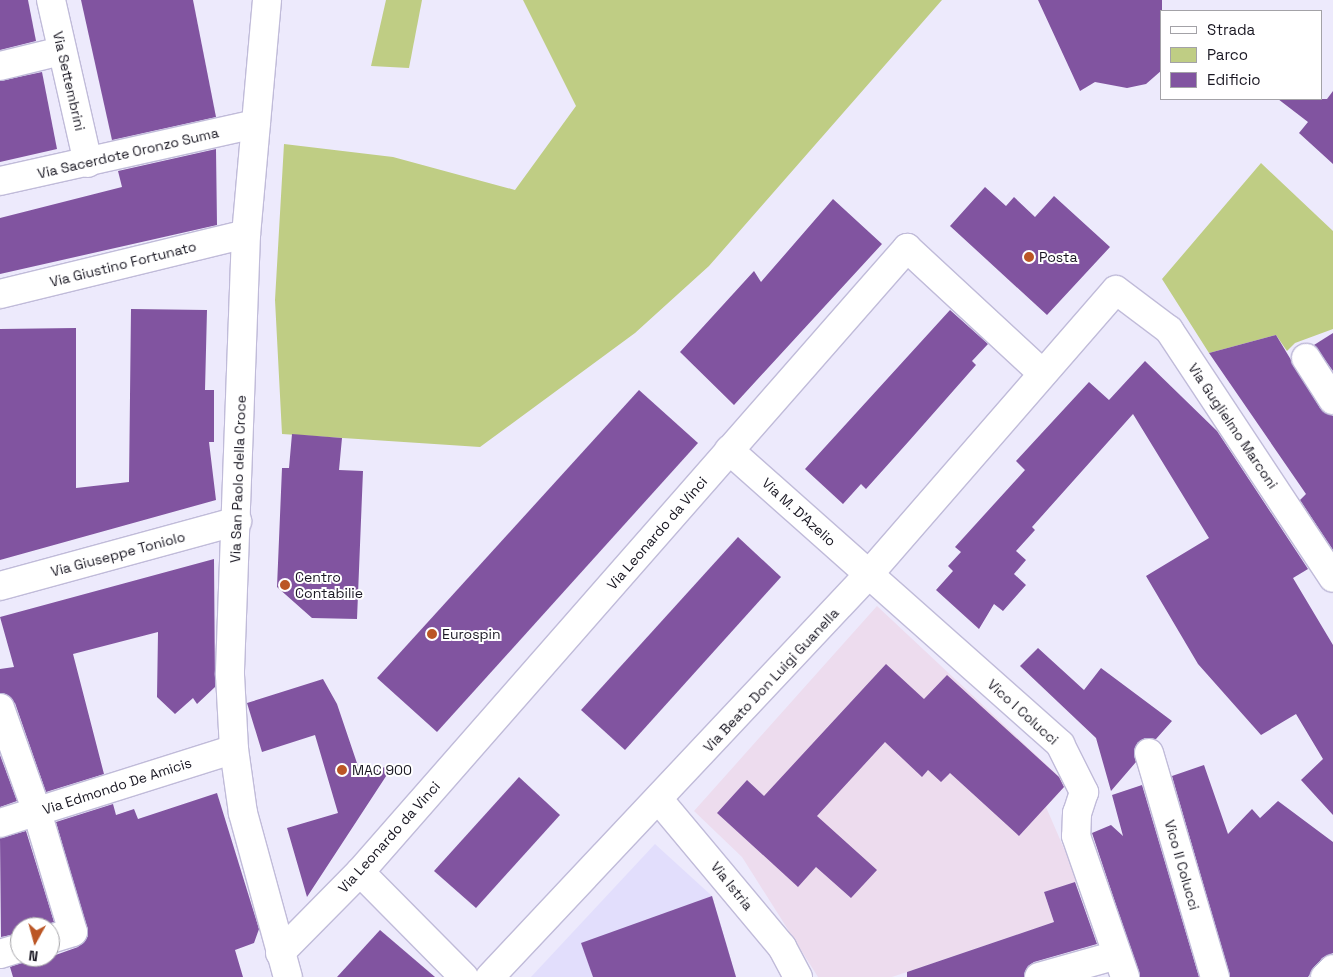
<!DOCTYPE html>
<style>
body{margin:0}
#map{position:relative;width:1333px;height:977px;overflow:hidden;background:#edeafc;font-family:"Space Grotesk",sans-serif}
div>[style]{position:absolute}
.built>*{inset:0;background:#e2defc}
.education>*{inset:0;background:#eddcee}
.green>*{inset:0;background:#bfcd84}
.building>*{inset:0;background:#8154a0}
.roads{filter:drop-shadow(1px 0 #c0bbd9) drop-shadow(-1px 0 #c0bbd9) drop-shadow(0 1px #c0bbd9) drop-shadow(0 -1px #c0bbd9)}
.street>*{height:28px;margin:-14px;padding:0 14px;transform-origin:14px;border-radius:14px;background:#fff}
.secondary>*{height:28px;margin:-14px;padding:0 14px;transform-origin:14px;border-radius:14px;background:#fff}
.dots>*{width:14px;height:14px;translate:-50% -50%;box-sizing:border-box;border:2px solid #fff;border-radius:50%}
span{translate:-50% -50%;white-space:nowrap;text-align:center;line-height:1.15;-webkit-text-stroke:4px #fff;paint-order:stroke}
.street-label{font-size:14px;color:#191722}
.poi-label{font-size:14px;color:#191722}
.left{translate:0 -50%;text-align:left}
.legend{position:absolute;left:1160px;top:10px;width:162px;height:90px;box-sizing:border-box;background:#fff;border:1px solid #a3a2a7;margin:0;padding:6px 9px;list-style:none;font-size:15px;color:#191722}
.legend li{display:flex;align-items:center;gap:10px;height:25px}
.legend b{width:25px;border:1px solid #a3a2a7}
.north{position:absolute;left:10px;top:917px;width:50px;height:50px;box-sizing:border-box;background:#fff;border:1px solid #a3a2a7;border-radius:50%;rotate:187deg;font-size:14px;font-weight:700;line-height:20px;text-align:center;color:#191722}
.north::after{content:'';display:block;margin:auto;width:18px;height:22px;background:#bb5625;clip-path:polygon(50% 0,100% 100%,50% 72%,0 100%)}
</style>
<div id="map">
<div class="built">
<i style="clip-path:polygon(655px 844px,712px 896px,736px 977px,531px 977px)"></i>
</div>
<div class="education">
<i style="clip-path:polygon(877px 606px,1067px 784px,1046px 807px,1078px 881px,1044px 892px,1054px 922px,892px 977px,818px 977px,742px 857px,694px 811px)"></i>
</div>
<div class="green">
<i style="clip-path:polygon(386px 0,422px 0,409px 68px,371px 66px)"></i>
<i style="clip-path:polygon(523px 0,942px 0,709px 266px,635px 333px,480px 447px,282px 434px,275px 300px,284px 144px,393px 157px,515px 190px,576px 106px)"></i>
<i style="clip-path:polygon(1261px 163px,1333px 231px,1333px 329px,1295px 343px,1287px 351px,1276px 335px,1209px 353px,1162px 279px)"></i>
</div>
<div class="building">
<i style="clip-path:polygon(0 0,28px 0,36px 41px,0 50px)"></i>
<i style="clip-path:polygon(81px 0,193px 0,216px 117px,112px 140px)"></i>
<i style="clip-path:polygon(1038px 0,1162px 0,1162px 70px,1146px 84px,1127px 88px,1095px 82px,1080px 91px)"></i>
<i style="clip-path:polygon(42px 72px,57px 149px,0 162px,0 81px)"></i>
<i style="clip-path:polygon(1333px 91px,1333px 164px,1299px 133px,1308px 122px,1278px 99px,1327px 99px)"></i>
<i style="clip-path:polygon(216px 149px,217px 225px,0 274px,0 218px,122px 187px,118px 171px)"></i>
<i style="clip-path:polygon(985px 187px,1006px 206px,1014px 197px,1035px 217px,1054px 196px,1110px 247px,1047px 315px,950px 226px)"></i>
<i style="clip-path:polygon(833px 199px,882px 244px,734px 405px,680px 352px,754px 271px,761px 282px)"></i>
<i style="clip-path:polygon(131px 309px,207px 310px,205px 390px,214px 390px,214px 442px,209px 442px,216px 500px,0 560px,0 329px,76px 328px,76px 488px,129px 482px)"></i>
<i style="clip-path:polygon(950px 310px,988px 344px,972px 361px,976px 365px,909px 441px,866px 489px,861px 484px,843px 504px,805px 469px)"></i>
<i style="clip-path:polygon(1333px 333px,1333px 371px,1314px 345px)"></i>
<i style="clip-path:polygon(1276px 335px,1320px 408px,1333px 416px,1333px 550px,1300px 500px,1306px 494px,1209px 353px)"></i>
<i style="clip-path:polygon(1145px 361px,1217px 431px,1308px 569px,1293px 578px,1333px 645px,1333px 815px,1301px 780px,1323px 759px,1296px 714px,1261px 735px,1198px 664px,1146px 576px,1209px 538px,1133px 414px,1032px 527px,1035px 530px,1016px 551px,1026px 560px,1014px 574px,1026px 585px,1003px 611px,994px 604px,979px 629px,936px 590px,953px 571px,948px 566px,961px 552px,955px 547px,1025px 470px,1016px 461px,1089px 382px,1109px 400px)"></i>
<i style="clip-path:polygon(639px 390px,698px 443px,437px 732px,377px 678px)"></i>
<i style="clip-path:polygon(292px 434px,342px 438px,339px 470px,363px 471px,357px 619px,312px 618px,277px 587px,282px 468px,289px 468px)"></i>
<i style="clip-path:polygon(738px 537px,781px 577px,625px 750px,581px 710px)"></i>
<i style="clip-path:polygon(214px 559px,215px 687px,197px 704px,193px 698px,175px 714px,157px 697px,158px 632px,73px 654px,104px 774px,46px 792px,15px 703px,0 693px,0 669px,14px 667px,0 617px)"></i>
<i style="clip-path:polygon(1038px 648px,1084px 690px,1101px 668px,1172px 721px,1156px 739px,1145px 738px,1137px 743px,1136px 762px,1111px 791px,1096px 738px,1020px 666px)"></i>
<i style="clip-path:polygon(886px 664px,924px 699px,947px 675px,1059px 777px,1064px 787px,1019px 836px,950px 773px,941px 782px,928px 770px,922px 777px,885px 742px,817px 816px,877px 870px,851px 898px,816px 867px,798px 887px,717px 813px,747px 780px,764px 796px)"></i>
<i style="clip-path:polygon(323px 679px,337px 704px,361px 775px,394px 764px,307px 897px,287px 828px,338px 813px,315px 735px,262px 752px,247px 703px)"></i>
<i style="clip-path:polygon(0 755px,17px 801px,0 807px)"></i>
<i style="clip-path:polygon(1204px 765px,1228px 834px,1252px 809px,1260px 818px,1278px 801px,1333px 842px,1333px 953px,1322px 958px,1308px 977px,1230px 977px,1172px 776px)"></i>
<i style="clip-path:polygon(519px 777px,560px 815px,476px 908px,434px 871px)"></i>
<i style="clip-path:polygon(1142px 785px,1199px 977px,1140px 977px,1092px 833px,1111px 825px,1123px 836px,1112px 795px)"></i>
<i style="clip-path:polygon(217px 793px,259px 929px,254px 943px,235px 950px,243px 977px,13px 977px,10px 967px,32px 957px,50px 957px,78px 947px,88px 936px,56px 822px,113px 804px,116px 815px,134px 809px,138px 819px)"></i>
<i style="clip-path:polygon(26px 831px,54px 922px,41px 927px,20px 927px,20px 933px,1px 937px,0 838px)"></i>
<i style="clip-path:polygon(1075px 882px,1097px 944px,1034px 962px,1028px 966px,1024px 977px,907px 977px,907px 972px,1054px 922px,1044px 892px)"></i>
<i style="clip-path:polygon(712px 896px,736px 977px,593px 977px,581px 943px)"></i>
<i style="clip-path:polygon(380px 930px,435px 977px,337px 977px)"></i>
</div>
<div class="roads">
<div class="street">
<i style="left:51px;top:0;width:167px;rotate:77.2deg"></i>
<i style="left:0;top:66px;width:63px;rotate:-13.8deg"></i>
<i style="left:0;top:181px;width:262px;rotate:-12.6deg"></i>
<i style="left:1306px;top:358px;width:50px;rotate:57.3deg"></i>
<i style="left:729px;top:450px;width:443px;rotate:41.6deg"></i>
<i style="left:1060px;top:744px;width:54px;rotate:63.4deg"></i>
<i style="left:1084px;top:792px;width:22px;rotate:108deg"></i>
<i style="left:1077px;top:813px;width:23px;rotate:92deg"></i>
<i style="left:1076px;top:836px;width:149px;rotate:70.8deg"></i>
<i style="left:0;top:586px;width:246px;rotate:-15.3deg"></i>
<i style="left:0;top:708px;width:110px;rotate:70.4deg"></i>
<i style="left:37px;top:812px;width:125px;rotate:73.3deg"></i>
<i style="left:73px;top:932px;width:24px;rotate:163deg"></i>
<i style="left:1149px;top:753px;width:234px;rotate:73.6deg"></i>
<i style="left:659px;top:800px;width:192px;rotate:50.1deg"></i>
<i style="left:782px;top:947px;width:34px;rotate:62deg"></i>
<i style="left:0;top:823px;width:245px;rotate:-17.5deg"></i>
<i style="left:360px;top:872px;width:148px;rotate:45.3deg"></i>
<i style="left:280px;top:953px;width:114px;rotate:-45.4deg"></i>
<i style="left:360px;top:872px;width:830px;rotate:-48.76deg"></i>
<i style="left:907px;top:248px;width:184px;rotate:42.8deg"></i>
<i style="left:0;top:954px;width:21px;rotate:-17deg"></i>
<i style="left:490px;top:977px;width:553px;rotate:-46.76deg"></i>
<i style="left:869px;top:574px;width:376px;rotate:-49deg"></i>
<i style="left:1116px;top:290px;width:66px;rotate:37deg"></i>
<i style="left:1169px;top:330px;width:297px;rotate:56.5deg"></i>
<i style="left:1039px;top:977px;width:81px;rotate:-15.8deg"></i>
<i style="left:1325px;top:977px;width:11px;rotate:-45deg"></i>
</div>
<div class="secondary">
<i style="left:267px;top:0;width:235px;rotate:95.1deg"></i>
<i style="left:246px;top:234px;width:441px;rotate:92.1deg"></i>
<i style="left:230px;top:675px;width:74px;rotate:86.9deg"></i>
<i style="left:234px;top:749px;width:65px;rotate:82deg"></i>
<i style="left:243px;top:813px;width:170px;rotate:74.7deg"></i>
<i style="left:0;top:294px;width:253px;rotate:-13.7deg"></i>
</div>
</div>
<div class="dots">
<i style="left:1029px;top:257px;background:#bb5625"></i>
<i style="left:285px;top:585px;background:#bb5625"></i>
<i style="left:432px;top:634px;background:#bb5625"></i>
<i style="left:342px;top:770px;background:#bb5625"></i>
</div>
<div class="street-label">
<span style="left:69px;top:81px;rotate:77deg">Via Settembrini</span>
<span style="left:128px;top:153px;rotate:-13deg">Via Sacerdote Oronzo Suma</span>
<span style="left:123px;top:264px;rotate:-14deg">Via Giustino Fortunato</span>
<span style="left:1233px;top:426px;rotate:56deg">Via Guglielmo Marconi</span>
<span style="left:238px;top:479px;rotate:-88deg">Via San Paolo della Croce</span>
<span style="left:799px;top:512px;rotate:42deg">Via M. D'Azelio</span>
<span style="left:657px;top:533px;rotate:-49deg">Via Leonardo da Vinci</span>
<span style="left:118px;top:554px;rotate:-15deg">Via Giuseppe Toniolo</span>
<span style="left:771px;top:680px;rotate:-47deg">Via Beato Don Luigi Guanella</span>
<span style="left:1023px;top:712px;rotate:42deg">Vico I Colucci</span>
<span style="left:117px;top:786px;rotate:-18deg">Via Edmondo De Amicis</span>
<span style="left:389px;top:837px;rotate:-48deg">Via Leonardo da Vinci</span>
<span style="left:1182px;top:865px;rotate:74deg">Vico II Colucci</span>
<span style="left:732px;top:886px;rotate:51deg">Via Istria</span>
</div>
<div class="poi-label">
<span class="left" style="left:1039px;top:257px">Posta</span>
<span class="left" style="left:295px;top:585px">Centro<br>Contabilie</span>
<span class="left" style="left:442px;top:634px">Eurospin</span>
<span class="left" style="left:352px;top:770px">MAC 900</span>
</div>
<ul class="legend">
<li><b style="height:6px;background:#fff"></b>Strada</li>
<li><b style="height:14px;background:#bfcd84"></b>Parco</li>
<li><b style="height:14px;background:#8154a0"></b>Edificio</li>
</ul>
<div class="north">N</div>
</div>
